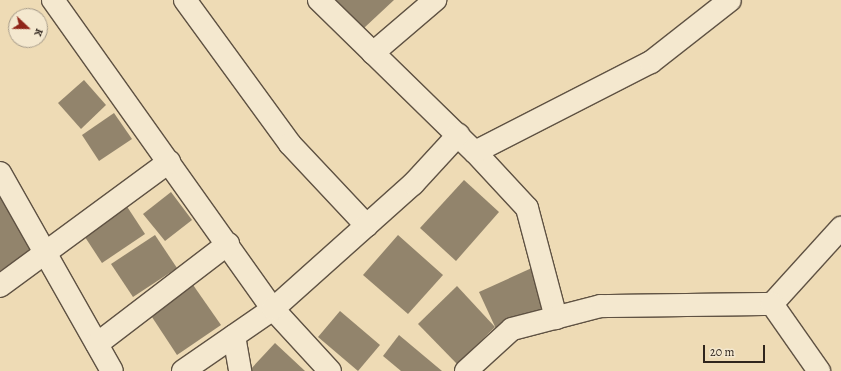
<!DOCTYPE html>
<style>
body{margin:0}
#map{position:relative;width:841px;height:371px;overflow:hidden;background:#eedbb5;font-family:Alegreya,serif}
div>[style]{position:absolute}
.building>*{inset:0;background:#92846c}
.roads{filter:drop-shadow(1px 0 #5f5243) drop-shadow(-1px 0 #5f5243) drop-shadow(0 1px #5f5243) drop-shadow(0 -1px #5f5243)}
.minor>*{height:22px;margin:-11px;padding:0 11px;transform-origin:11px;border-radius:11px;background:#f4e8cf}
span{translate:-50% -50%;white-space:nowrap;text-align:center;line-height:1.15;-webkit-text-stroke:3px #f4e8cf;paint-order:stroke}
.north{position:absolute;left:8px;top:8px;width:40px;height:40px;box-sizing:border-box;background:#f4e8cf;border:1px solid #a59a88;border-radius:50%;rotate:112deg;font-size:11px;font-weight:700;line-height:16px;text-align:center;color:#2f251d}
.north::after{content:'';display:block;margin:auto;width:14px;height:18px;background:#8f2418;clip-path:polygon(50% 0,100% 100%,50% 72%,0 100%)}
.scale{position:absolute;left:703px;top:345px;width:62px;height:18px;box-sizing:border-box;border:2px solid #2f251d;border-top:0;padding-left:5px;font-size:12px;line-height:14px;white-space:nowrap;color:#2f251d;-webkit-text-stroke:3px #f4e8cf;paint-order:stroke}
</style>
<div id="map">
<div class="building">
<i style="clip-path:polygon(335px 0,394px 0,364px 28px)"></i>
<i style="clip-path:polygon(84px 80px,106px 105px,81px 129px,58px 103px)"></i>
<i style="clip-path:polygon(114px 113px,132px 139px,99px 161px,82px 135px)"></i>
<i style="clip-path:polygon(464px 180px,499px 212px,456px 261px,420px 228px)"></i>
<i style="clip-path:polygon(171px 192px,192px 220px,165px 241px,143px 214px)"></i>
<i style="clip-path:polygon(0 195px,35px 247px,0 271px)"></i>
<i style="clip-path:polygon(124px 202px,145px 234px,102px 263px,81px 231px)"></i>
<i style="clip-path:polygon(155px 235px,177px 268px,133px 297px,111px 264px)"></i>
<i style="clip-path:polygon(398px 235px,443px 275px,408px 314px,363px 275px)"></i>
<i style="clip-path:polygon(534px 267px,552px 305px,497px 331px,479px 292px)"></i>
<i style="clip-path:polygon(191px 282px,221px 325px,177px 355px,148px 311px)"></i>
<i style="clip-path:polygon(457px 286px,495px 327px,457px 364px,418px 324px)"></i>
<i style="clip-path:polygon(340px 311px,380px 345px,358px 371px,318px 337px)"></i>
<i style="clip-path:polygon(399px 335px,442px 371px,401px 371px,383px 356px)"></i>
<i style="clip-path:polygon(275px 343px,305px 371px,249px 371px)"></i>
</div>
<div class="roads">
<div class="minor">
<i style="left:53px;top:0;width:379px;rotate:54.6deg"></i>
<i style="left:273px;top:309px;width:84px;rotate:47.4deg"></i>
<i style="left:185px;top:0;width:178px;rotate:53.9deg"></i>
<i style="left:290px;top:144px;width:112px;rotate:46.8deg"></i>
<i style="left:319px;top:0;width:218px;rotate:44.3deg"></i>
<i style="left:475px;top:152px;width:76px;rotate:47.1deg"></i>
<i style="left:527px;top:208px;width:114px;rotate:75.2deg"></i>
<i style="left:373px;top:53px;width:82px;rotate:-40.5deg"></i>
<i style="left:475px;top:152px;width:198px;rotate:-27.1deg"></i>
<i style="left:651px;top:62px;width:100px;rotate:-38.1deg"></i>
<i style="left:0;top:173px;width:227px;rotate:60.5deg"></i>
<i style="left:0;top:286px;width:210px;rotate:-36.3deg"></i>
<i style="left:772px;top:304px;width:103px;rotate:-47.8deg"></i>
<i style="left:234px;top:336px;width:36px;rotate:80deg"></i>
<i style="left:97px;top:344px;width:165px;rotate:-37.4deg"></i>
<i style="left:183px;top:371px;width:109px;rotate:-34.6deg"></i>
<i style="left:273px;top:309px;width:188px;rotate:-41.8deg"></i>
<i style="left:413px;top:184px;width:67px;rotate:-47.4deg"></i>
<i style="left:466px;top:371px;width:62px;rotate:-42.4deg"></i>
<i style="left:512px;top:329px;width:92px;rotate:-14.5deg"></i>
<i style="left:601px;top:306px;width:171px;rotate:-0.7deg"></i>
<i style="left:772px;top:304px;width:82px;rotate:55deg"></i>
</div>
</div>
<div class="north">K</div>
<div class="scale">20 m</div>
</div>
